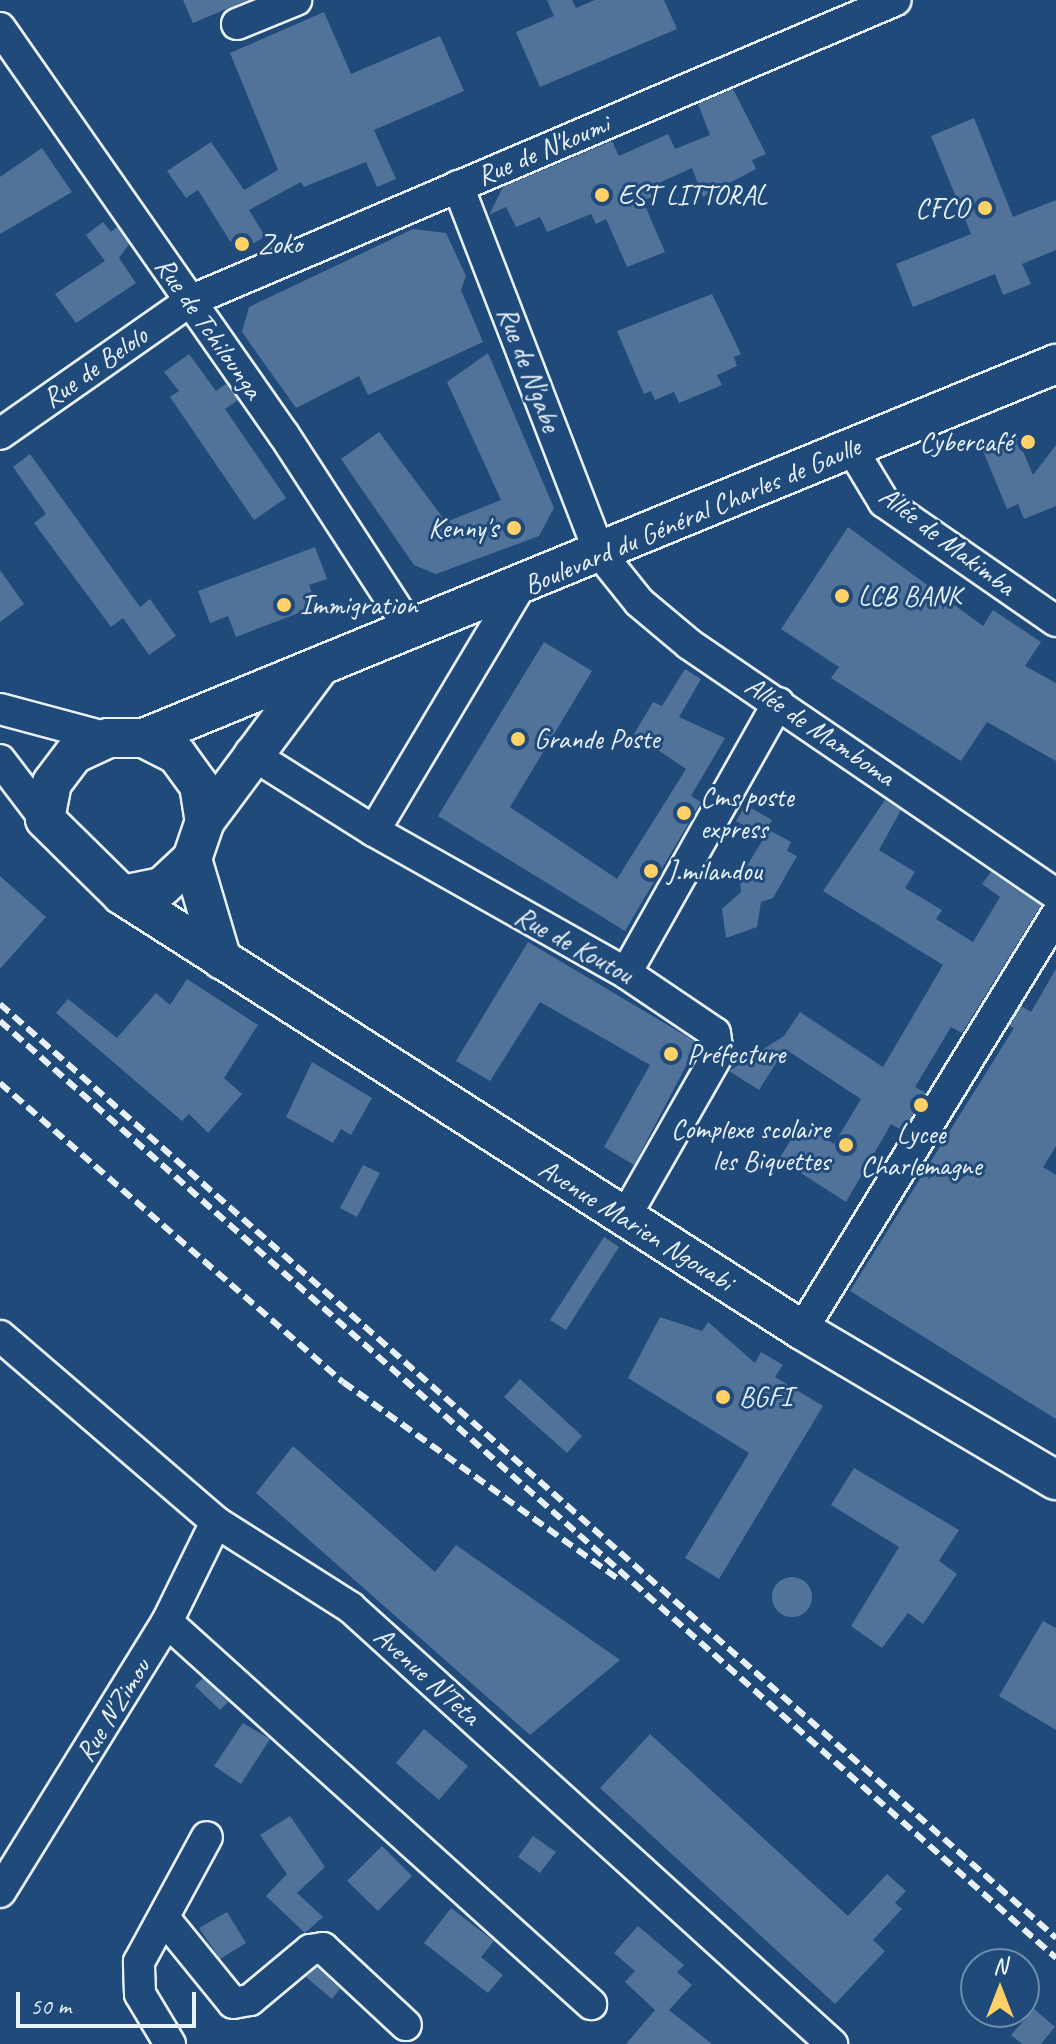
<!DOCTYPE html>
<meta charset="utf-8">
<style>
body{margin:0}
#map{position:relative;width:1056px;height:2044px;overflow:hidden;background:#1f4a7a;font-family:Caveat,sans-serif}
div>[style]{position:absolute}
.building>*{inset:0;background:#517399}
.round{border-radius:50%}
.roads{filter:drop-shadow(2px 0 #e8f1f8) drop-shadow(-2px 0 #e8f1f8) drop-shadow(0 2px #e8f1f8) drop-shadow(0 -2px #e8f1f8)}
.minor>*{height:30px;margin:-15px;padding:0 15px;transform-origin:15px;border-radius:15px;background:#1f4a7a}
.major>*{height:38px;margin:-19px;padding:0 19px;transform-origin:19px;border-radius:19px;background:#1f4a7a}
.rail>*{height:6px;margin-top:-3px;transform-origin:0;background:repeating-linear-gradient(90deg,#e8f1f8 0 12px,transparent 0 18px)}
.dots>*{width:22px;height:22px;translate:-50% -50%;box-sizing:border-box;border:4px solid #1f4a7a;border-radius:50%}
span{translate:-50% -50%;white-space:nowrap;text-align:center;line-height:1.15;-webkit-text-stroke:6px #1f4a7a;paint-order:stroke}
.street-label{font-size:28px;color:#e8f1f8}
.poi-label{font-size:28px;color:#e8f1f8}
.left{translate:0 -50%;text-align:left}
.right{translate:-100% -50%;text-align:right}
.north{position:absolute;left:960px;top:1948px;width:80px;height:80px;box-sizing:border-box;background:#1f4a7a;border:2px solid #6f8dac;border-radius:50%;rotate:0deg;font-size:22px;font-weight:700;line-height:32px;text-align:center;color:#e8f1f8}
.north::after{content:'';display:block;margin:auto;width:28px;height:36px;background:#ffd166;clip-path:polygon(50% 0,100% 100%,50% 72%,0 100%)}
.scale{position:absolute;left:16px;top:1992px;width:180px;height:36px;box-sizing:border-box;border:4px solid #e8f1f8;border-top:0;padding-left:10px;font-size:24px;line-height:28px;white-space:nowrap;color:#e8f1f8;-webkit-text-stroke:6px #1f4a7a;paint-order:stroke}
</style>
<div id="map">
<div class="building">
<i style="clip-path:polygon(183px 0,248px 0,193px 23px)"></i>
<i style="clip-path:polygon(547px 0,572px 0,576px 8px,595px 0,664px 0,677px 29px,540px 87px,516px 32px,554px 16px)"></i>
<i style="clip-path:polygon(324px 12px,351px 74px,440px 36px,464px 91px,374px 130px,396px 179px,377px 187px,366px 162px,304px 187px,301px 182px,249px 210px,265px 236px,238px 254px,198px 190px,186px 198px,167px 171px,211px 142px,244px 190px,278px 170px,230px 53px)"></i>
<i style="clip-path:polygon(733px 89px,766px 154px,752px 160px,756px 169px,703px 197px,692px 168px,648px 188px,652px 197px,643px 201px,665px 252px,627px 267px,606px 219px,596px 224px,591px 214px,547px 232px,540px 217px,516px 227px,506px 207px,489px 215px,503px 187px,612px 141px,619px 156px,668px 134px,675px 149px,710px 135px,698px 104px)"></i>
<i style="clip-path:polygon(974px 118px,1013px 217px,1056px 200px,1056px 250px,1022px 264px,1031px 284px,1003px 295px,995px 274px,913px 307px,896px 264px,971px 234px,931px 136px)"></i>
<i style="clip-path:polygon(42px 148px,72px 192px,0 234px,0 177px)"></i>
<i style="clip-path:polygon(103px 222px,111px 232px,117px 227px,129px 244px,119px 258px,136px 283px,76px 323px,55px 294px,105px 261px,86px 235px)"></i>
<i style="clip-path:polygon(413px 229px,446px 233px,466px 276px,461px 290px,483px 342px,368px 395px,359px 376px,296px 408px,242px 332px,249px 307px)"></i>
<i style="clip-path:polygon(712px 294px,741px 354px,734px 357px,737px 366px,717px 375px,722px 385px,679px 403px,674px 392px,655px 400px,651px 391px,644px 394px,617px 331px)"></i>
<i style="clip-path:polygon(488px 353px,554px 508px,539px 536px,436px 574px,414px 565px,341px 459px,379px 432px,446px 522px,501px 500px,447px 382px)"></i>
<i style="clip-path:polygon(189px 354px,216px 391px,226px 384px,238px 400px,225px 409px,286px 498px,254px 520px,170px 397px,179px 391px,164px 372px)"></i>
<i style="clip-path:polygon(1015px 432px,1033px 475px,1056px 445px,1056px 506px,1024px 519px,1018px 504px,1007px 509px,981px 446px)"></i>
<i style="clip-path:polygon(30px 454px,140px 607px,150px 599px,176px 636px,149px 655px,123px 618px,111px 627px,34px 523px,46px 514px,13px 467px)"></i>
<i style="clip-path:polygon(848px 527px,983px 626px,993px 610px,1041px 642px,1025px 666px,1056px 683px,1056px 761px,987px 722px,961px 761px,831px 678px,839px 667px,781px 629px)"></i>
<i style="clip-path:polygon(315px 547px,327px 579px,309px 585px,317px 606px,236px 637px,228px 616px,210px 623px,198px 591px)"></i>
<i style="clip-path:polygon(0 570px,24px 604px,0 622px)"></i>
<i style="clip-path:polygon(544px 642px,592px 671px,510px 807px,617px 879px,686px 769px,634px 734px,653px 702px,662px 706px,685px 669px,701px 679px,679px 717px,725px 738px,691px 796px,701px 802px,625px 931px,438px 816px)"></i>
<i style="clip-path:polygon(885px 800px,901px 810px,879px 850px,915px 872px,905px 888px,942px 910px,936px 919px,973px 942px,1000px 897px,982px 884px,991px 872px,1041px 905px,962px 1033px,951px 1027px,915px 1087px,926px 1093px,903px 1131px,891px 1124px,846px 1202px,779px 1159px,801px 1123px,834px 1144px,861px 1099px,785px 1049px,759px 1090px,729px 1071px,784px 1036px,800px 1012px,883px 1067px,943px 965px,823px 891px)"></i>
<i style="clip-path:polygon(746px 805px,772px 820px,763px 836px,736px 821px)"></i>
<i style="clip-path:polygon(769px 830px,791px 842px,787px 851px,797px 856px,773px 898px,761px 902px,757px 927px,726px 938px,722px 909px,741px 892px,740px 877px)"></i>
<i style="clip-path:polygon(0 876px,46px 917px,0 969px)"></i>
<i style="clip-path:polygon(528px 942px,698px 1043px,634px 1165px,604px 1147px,650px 1065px,540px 1002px,490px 1081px,456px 1061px)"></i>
<i style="clip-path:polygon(1056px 969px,1056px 1146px,1043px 1167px,1056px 1175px,1056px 1419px,850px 1291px,1014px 1028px,1009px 1026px,1021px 1006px,1031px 1012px)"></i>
<i style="clip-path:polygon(187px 979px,258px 1025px,224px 1078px,242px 1094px,208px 1133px,189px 1114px,182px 1121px,56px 1013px,68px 999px,117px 1038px,156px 993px,170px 1005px)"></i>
<i style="clip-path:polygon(312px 1062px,372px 1098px,351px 1135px,341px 1129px,333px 1143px,286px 1117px)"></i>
<i style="clip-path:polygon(363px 1165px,380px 1173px,357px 1217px,340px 1208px)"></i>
<i style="clip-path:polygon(604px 1237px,619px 1247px,566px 1330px,550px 1320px)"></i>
<i style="clip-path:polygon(660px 1317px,702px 1331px,708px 1322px,755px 1363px,761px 1352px,783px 1365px,775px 1377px,823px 1406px,719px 1579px,685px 1558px,749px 1453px,628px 1378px)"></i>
<i style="clip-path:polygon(520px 1379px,582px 1436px,567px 1453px,504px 1397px)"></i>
<i style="clip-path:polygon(293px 1446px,435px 1572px,456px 1545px,620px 1660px,530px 1735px,256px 1493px)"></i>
<i style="clip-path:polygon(854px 1468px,959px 1530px,939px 1561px,957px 1574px,923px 1624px,908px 1613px,882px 1648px,851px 1626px,899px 1547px,831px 1505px)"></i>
<i class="round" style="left:772px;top:1577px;width:40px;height:40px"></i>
<i style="clip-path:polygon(1043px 1621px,1056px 1628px,1056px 1730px,999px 1696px)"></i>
<i style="clip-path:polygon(203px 1678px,228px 1702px,220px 1710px,195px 1686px)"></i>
<i style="clip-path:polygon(243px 1723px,270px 1739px,241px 1784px,214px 1766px)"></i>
<i style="clip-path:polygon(424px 1729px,468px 1766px,439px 1800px,396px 1763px)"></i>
<i style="clip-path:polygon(650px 1734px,848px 1916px,887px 1874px,906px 1891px,895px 1903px,902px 1909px,873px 1940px,885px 1951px,835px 2004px,600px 1788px)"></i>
<i style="clip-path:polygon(290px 1816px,325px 1867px,297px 1893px,323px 1917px,305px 1933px,266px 1896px,287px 1874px,260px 1835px)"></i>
<i style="clip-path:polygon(533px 1836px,556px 1852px,540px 1873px,518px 1857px)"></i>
<i style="clip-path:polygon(382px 1846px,412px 1876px,378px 1911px,347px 1881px)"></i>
<i style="clip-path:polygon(451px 1908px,494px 1941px,481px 1957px,503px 1975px,488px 1993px,424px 1943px)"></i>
<i style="clip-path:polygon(227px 1912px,246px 1943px,220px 1959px,199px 1928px)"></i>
<i style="clip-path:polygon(638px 1926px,684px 1965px,677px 1972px,692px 1985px,669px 2010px,712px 2044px,626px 2044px,655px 2010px,625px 1982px,635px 1971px,614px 1953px)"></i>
<i style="clip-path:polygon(317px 1967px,340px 1989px,332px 1999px,306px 1977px)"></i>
<i style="clip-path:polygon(1034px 2009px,1055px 2027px,1041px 2044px,1022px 2044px,1011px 2035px)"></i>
</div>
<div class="roads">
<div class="minor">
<i style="left:237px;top:24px;width:64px;rotate:-22.1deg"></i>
<i style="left:0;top:28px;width:496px;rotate:55.1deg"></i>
<i style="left:284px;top:435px;width:235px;rotate:57deg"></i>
<i style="left:458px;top:186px;width:392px;rotate:68.9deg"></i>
<i style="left:599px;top:552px;width:64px;rotate:51.3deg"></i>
<i style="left:639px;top:602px;width:65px;rotate:40deg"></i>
<i style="left:689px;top:644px;width:444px;rotate:34.3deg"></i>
<i style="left:0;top:434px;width:232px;rotate:-35deg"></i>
<i style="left:190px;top:301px;width:767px;rotate:-23.09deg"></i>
<i style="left:852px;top:449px;width:62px;rotate:58.9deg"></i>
<i style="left:884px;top:502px;width:209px;rotate:34.7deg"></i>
<i style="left:0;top:709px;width:112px;rotate:15deg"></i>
<i style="left:250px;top:753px;width:146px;rotate:32.2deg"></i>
<i style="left:374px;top:831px;width:289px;rotate:29.4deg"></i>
<i style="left:626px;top:973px;width:107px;rotate:34deg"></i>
<i style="left:715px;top:1033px;width:21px;rotate:82deg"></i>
<i style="left:718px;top:1054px;width:188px;rotate:119.7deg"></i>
<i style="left:0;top:760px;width:74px;rotate:52.7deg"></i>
<i style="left:374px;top:831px;width:283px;rotate:-59.2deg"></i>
<i style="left:626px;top:973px;width:310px;rotate:-60.6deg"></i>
<i style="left:802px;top:1330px;width:487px;rotate:-58.5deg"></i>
<i style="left:0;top:1336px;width:285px;rotate:40.7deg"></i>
<i style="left:216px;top:1522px;width:159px;rotate:32.4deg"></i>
<i style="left:350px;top:1607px;width:651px;rotate:42.2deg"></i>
<i style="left:167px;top:1622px;width:571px;rotate:42.02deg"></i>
<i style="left:0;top:1892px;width:317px;rotate:-58.3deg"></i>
<i style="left:167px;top:1622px;width:111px;rotate:-63.9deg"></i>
<i style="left:164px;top:1918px;width:109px;rotate:50.9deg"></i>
<i style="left:233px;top:2003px;width:17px;rotate:-10deg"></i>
<i style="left:250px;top:2000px;width:78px;rotate:-39.8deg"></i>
<i style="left:310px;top:1950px;width:13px;rotate:-9deg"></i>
<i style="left:323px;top:1948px;width:113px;rotate:42.9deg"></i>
<i style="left:170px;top:2044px;width:58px;rotate:-121deg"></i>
<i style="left:140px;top:1994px;width:32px;rotate:-92deg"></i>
<i style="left:139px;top:1962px;width:142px;rotate:-61.5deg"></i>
</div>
<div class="major">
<i style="left:108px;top:738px;width:36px"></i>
<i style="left:144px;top:738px;width:37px;rotate:27deg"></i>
<i style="left:177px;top:755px;width:37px;rotate:54deg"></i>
<i style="left:199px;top:785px;width:36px;rotate:81deg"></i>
<i style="left:205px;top:821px;width:40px;rotate:108.9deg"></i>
<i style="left:192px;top:859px;width:41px;rotate:137deg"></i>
<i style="left:162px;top:887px;width:41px;rotate:168.7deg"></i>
<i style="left:122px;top:895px;width:108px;rotate:-135.4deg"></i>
<i style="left:45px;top:819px;width:37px;rotate:-79deg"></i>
<i style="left:52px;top:783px;width:36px;rotate:-53deg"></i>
<i style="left:74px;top:754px;width:38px;rotate:-25deg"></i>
<i style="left:144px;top:738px;width:986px;rotate:-22.3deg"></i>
<i style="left:205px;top:821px;width:193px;rotate:-53.4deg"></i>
<i style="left:192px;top:859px;width:105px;rotate:73.5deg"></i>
<i style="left:122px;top:895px;width:807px;rotate:32.61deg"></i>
<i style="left:802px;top:1330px;width:295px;rotate:30.6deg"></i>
</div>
</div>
<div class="rail">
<i style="left:0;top:1004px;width:1410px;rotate:41.49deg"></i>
<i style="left:0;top:1021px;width:1412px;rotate:41.58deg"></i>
<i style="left:0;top:1083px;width:455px;rotate:41.1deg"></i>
<i style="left:343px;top:1382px;width:337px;rotate:35.6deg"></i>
</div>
<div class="dots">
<i style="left:602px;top:195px;background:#ffd166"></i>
<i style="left:985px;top:208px;background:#ffd166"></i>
<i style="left:242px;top:244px;background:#ffd166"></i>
<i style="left:1028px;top:442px;background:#ffd166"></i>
<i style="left:514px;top:528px;background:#ffd166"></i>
<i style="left:842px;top:596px;background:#ffd166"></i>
<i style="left:284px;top:605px;background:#ffd166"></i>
<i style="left:518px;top:739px;background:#ffd166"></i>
<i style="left:684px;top:813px;background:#ffd166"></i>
<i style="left:651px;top:871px;background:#ffd166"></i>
<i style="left:671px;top:1054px;background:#ffd166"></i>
<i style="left:921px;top:1105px;background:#ffd166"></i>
<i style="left:846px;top:1145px;background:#ffd166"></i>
<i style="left:723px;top:1397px;background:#ffd166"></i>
</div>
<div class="street-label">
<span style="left:543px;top:150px;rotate:-23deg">Rue de N'koumi</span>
<span style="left:209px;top:328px;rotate:55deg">Rue de Tchilounga</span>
<span style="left:95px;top:367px;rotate:-35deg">Rue de Belolo</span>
<span style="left:529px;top:369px;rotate:69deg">Rue de N'gabe</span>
<span style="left:692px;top:516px;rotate:-23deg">Boulevard du Général Charles de Gaulle</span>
<span style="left:947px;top:541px;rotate:37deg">Allée de Makimba</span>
<span style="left:820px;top:731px;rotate:34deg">Allée de Mamboma</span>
<span style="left:574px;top:945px;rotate:29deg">Rue de Koutou</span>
<span style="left:636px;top:1225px;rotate:32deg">Avenue Marien Ngouabi</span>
<span style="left:427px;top:1676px;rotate:42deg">Avenue N'Teta</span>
<span style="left:113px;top:1710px;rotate:-58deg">Rue N'Zimou</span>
</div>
<div class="poi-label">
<span class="left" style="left:618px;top:195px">EST LITTORAL</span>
<span class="right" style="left:969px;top:208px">CFCO</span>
<span class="left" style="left:258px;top:244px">Zoko</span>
<span class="right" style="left:1012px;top:442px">Cybercafé</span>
<span class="right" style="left:498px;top:528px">Kenny's</span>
<span class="left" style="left:858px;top:596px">LCB BANK</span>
<span class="left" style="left:300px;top:605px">Immigration</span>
<span class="left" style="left:534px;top:739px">Grande Poste</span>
<span class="left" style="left:700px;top:813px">Cms poste<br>express</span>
<span class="left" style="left:667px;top:871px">J.milandou</span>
<span class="left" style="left:687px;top:1054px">Préfecture</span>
<span class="right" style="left:830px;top:1145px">Complexe scolaire<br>les Biquettes</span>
<span style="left:921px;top:1150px">Lycee<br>Charlemagne</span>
<span class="left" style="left:739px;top:1397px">BGFI</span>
</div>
<div class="north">N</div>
<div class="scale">50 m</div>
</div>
